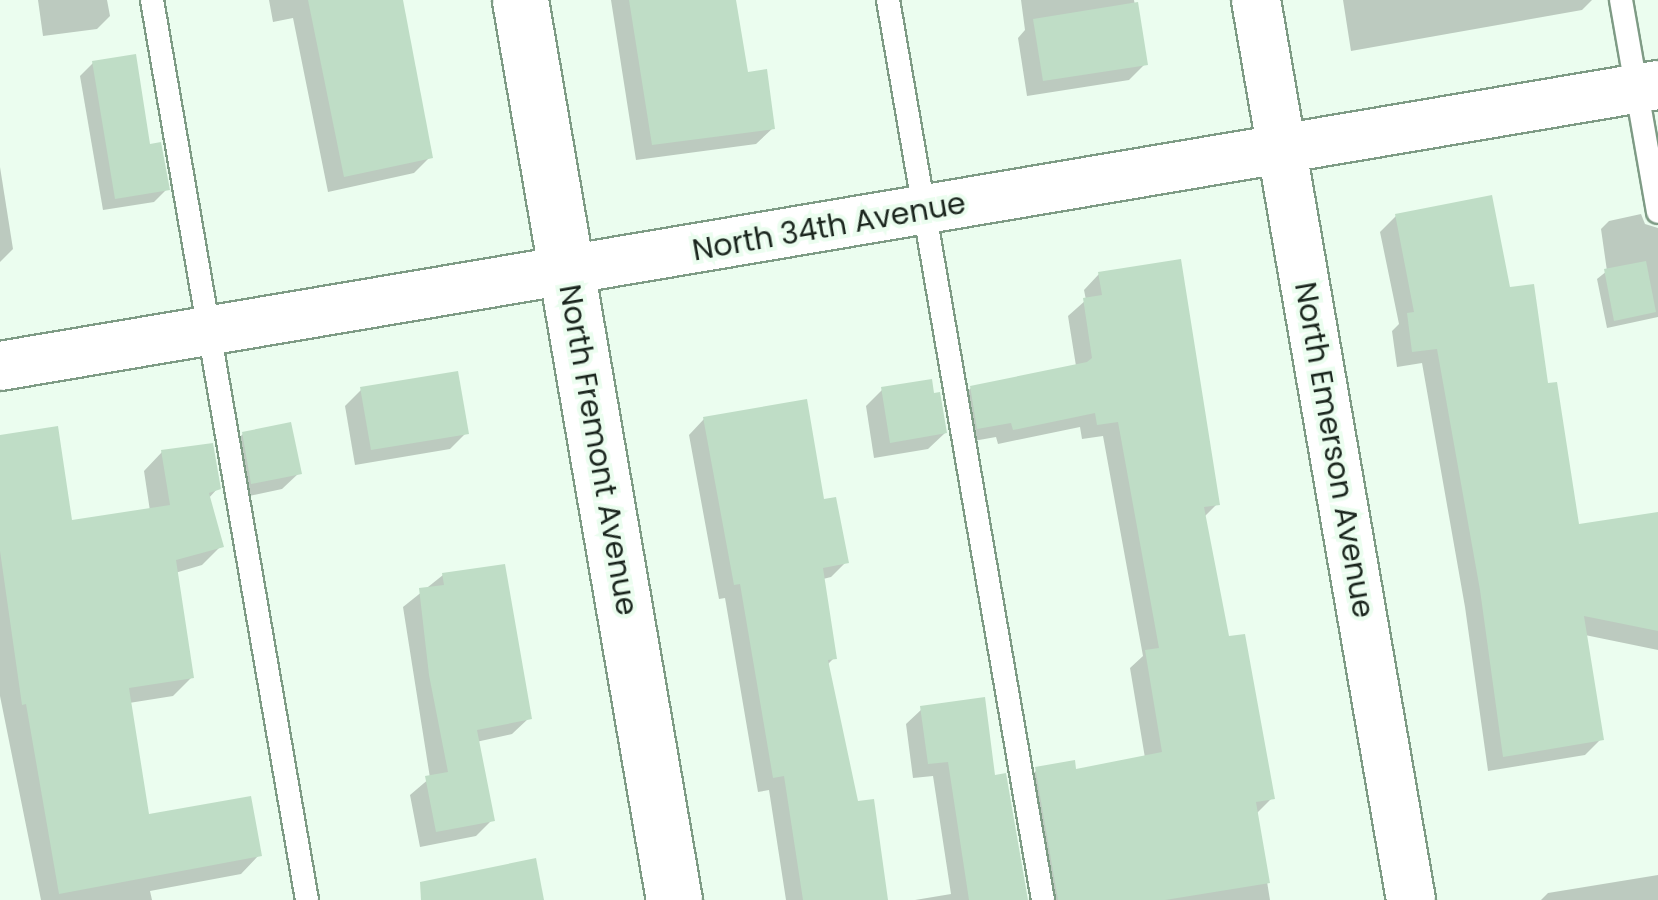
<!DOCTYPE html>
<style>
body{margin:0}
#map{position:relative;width:1658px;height:900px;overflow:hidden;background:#ebfdef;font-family:Poppins,sans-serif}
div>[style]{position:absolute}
.shadow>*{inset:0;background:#0003}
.building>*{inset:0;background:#bfddc6}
.roads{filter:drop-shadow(2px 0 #7e9b85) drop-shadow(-2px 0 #7e9b85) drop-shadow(0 2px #7e9b85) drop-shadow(0 -2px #7e9b85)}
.lane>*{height:22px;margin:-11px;padding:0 11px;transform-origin:11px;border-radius:11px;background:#fff}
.street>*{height:48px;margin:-24px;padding:0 24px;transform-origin:24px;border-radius:24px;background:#fff}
.secondary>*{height:55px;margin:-27.5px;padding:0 27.5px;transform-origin:27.5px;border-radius:27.5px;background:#fff}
span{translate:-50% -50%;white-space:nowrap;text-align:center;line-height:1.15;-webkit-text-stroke:8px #ebfdef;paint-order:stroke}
.street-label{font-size:30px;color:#1b261e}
</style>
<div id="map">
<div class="shadow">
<i style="clip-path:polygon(38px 0,107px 0,110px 16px,97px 29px,43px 36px)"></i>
<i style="clip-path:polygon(269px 0,402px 0,430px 157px,414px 173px,328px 192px,293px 18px,273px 22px)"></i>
<i style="clip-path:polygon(611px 0,734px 0,746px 75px,773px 128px,756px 144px,636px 160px)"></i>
<i style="clip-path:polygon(1021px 0,1134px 0,1145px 64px,1129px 80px,1027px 96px,1018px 38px,1025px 30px)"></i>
<i style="clip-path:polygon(1343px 0,1592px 0,1582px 10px,1351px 51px)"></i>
<i style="clip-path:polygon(93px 63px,167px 189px,154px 202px,103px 210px,80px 76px)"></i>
<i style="clip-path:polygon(0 167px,13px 249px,0 262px)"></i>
<i style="clip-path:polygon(1641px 214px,1645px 224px,1658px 228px,1658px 317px,1607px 328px,1597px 279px,1607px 271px,1601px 229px,1609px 221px)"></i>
<i style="clip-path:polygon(1396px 216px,1508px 290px,1545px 386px,1577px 527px,1658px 514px,1658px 650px,1585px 635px,1601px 739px,1585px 755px,1488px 771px,1465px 607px,1422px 363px,1397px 367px,1392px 331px,1399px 324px,1380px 232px)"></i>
<i style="clip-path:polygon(1099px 274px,1217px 504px,1203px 518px,1227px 639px,1272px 798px,1256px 814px,1270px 900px,1041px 900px,1021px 785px,1037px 770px,1075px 772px,1145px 758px,1130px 668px,1143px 656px,1103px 436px,1082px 439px,1080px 427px,998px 444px,996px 437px,962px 443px,955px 404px,971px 388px,1076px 366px,1068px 316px,1086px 300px,1084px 290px)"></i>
<i style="clip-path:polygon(362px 389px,466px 433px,450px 449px,355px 465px,345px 406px)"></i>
<i style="clip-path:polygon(882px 390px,945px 433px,928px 449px,874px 458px,866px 406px)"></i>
<i style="clip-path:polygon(704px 419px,822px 502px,846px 562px,831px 577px,823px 579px,834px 658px,827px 665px,856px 804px,885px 900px,786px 900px,769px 790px,758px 792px,725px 598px,719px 599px,689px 435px)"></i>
<i style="clip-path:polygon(243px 434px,299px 473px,282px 489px,235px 499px,226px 450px)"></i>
<i style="clip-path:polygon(0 437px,70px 523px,150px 511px,144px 471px,162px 452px,218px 488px,208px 499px,221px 546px,202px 565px,175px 573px,192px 677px,173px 696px,129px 703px,147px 817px,259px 855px,241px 874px,150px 891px,152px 900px,41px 900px,0 696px)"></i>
<i style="clip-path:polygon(443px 575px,529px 718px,512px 734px,476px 742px,492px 820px,476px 836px,420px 847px,410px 795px,430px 778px,403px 607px)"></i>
<i style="clip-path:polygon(922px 709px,993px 778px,1025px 900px,915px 900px,951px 894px,933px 776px,913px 778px,906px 724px)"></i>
<i style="clip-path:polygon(1658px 875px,1658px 900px,1541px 900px,1548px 893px)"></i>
</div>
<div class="building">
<i style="clip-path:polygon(308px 0,403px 0,433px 158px,344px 177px)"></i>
<i style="clip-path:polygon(629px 0,736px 0,748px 72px,767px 69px,775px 129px,652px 145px)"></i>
<i style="clip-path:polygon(1138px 2px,1148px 65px,1043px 81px,1033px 19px)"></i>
<i style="clip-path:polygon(136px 54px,150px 144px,161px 142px,170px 190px,115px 199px,92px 61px)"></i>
<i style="clip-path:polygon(1492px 195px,1510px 287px,1534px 284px,1548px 383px,1557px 382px,1579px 524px,1658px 512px,1658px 631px,1584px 616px,1604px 740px,1503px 757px,1480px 590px,1437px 349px,1412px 352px,1407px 313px,1414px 312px,1395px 214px)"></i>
<i style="clip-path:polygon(1181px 259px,1220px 505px,1204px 507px,1229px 636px,1245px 634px,1275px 799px,1256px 802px,1270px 883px,1165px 900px,1058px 900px,1035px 767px,1075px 760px,1076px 769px,1162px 752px,1145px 650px,1159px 648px,1118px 422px,1097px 425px,1095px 413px,1013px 430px,1011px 423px,977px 429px,970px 386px,1087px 362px,1092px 358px,1083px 298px,1102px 295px,1098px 272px)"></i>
<i style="clip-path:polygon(1646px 261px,1656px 312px,1614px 321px,1604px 269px)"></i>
<i style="clip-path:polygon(458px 371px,469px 434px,371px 450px,360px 387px)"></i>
<i style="clip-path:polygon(932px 379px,934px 393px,940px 392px,947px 433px,890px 443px,881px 387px)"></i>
<i style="clip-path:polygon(807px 399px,824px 499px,836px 497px,849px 563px,823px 568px,837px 659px,828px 660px,858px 801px,874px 799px,888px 900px,803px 900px,784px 776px,773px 778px,740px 584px,734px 585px,703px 417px)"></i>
<i style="clip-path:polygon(291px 422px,302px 474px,251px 484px,242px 432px)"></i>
<i style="clip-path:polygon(58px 426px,72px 520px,170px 505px,161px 450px,213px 443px,221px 489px,209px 493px,224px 547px,176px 560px,194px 678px,129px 688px,149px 814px,251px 796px,262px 856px,59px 894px,26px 704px,22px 705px,0 551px,0 435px)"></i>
<i style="clip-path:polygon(505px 564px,532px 719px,477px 730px,495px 821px,436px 832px,425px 776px,448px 772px,429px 675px,419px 588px,444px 585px,442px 573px)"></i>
<i style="clip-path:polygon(985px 697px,995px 775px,1006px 773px,1028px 900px,969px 900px,948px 762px,928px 764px,920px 706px)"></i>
<i style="clip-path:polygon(536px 858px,544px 900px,421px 900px,420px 882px)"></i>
</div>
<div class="roads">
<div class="lane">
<i style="left:152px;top:0;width:913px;rotate:80.23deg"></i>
<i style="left:888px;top:0;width:913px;rotate:80.23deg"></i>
<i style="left:1621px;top:0;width:215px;rotate:80.1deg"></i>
</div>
<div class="street">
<i style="left:1256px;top:0;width:913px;rotate:80.23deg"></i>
<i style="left:0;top:366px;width:1682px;rotate:-9.62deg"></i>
</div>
<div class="secondary">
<i style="left:520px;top:0;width:913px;rotate:80.29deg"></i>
</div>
</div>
<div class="street-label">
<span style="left:829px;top:227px;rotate:-10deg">North 34th Avenue</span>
<span style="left:598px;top:450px;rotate:80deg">North Fremont Avenue</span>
<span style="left:1334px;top:450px;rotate:80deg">North Emerson Avenue</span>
</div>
</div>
